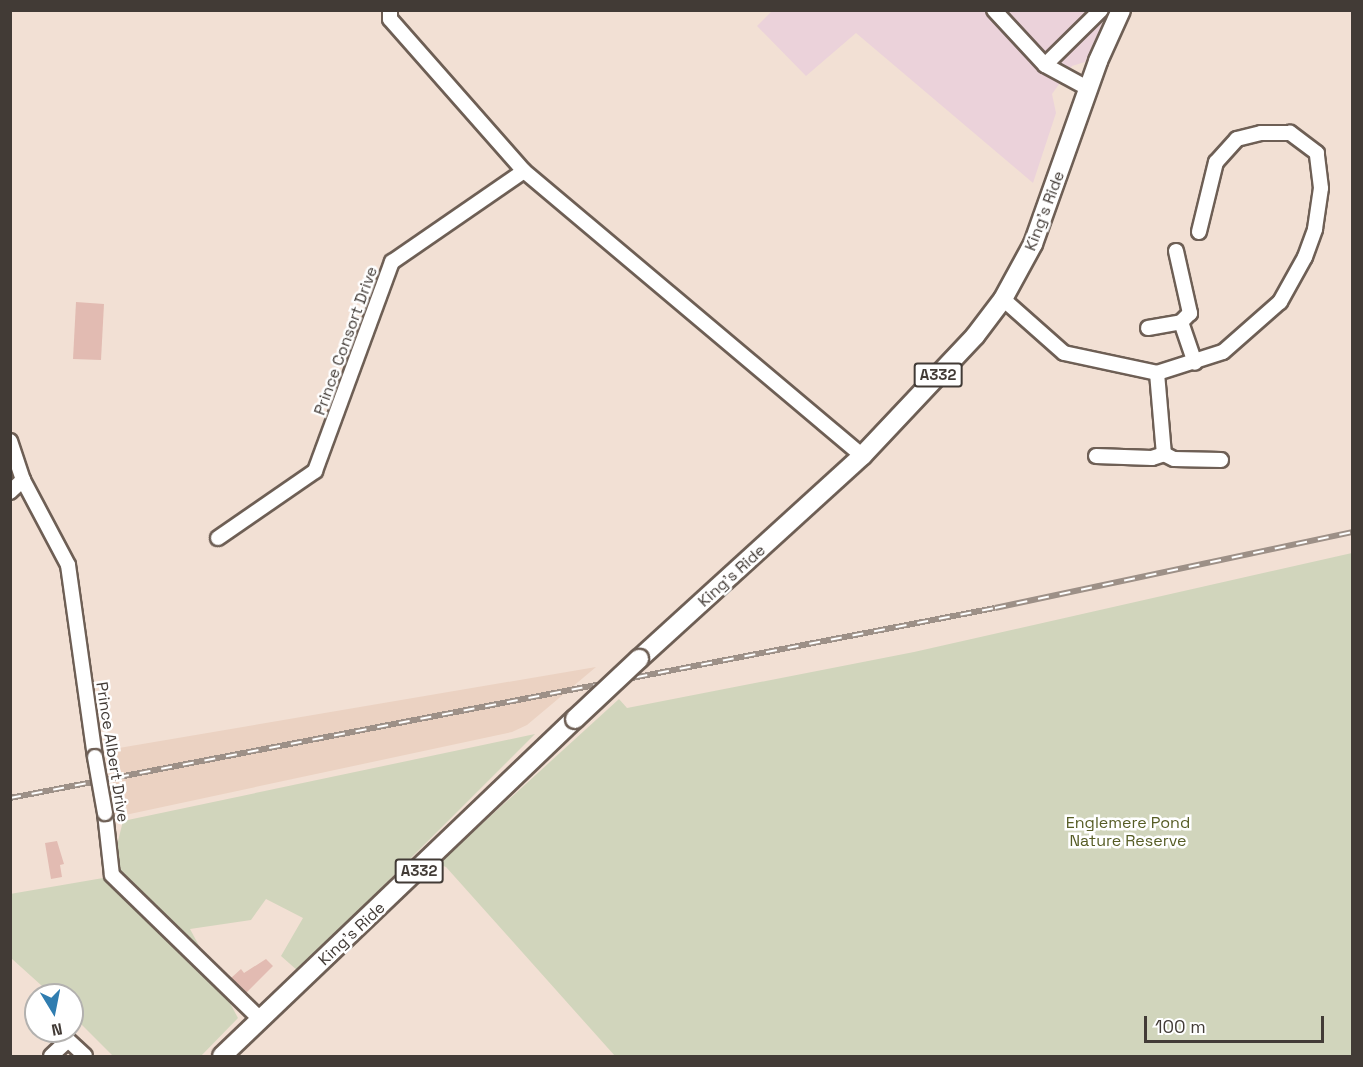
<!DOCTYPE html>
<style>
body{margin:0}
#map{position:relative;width:1363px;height:1067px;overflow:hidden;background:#f2e0d4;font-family:"Space Grotesk",sans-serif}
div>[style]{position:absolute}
.commercial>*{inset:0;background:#ebd2da}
.built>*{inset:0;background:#ebd2c2}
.green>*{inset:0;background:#d1d5bc}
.building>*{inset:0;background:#e2bbb2}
.roads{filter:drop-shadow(2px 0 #6e5f55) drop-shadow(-2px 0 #6e5f55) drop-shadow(0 2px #6e5f55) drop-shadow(0 -2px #6e5f55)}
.minor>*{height:14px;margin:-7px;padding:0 7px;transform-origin:7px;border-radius:7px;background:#fff}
.major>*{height:18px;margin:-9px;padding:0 9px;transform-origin:9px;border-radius:9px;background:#fff}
.rail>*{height:6px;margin-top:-3px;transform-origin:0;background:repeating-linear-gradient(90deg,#fff 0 11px,#9d9087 0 22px);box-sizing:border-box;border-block:2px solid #9d9087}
.bridges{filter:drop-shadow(2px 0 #6e5f55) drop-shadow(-2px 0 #6e5f55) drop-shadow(0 2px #6e5f55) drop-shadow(0 -2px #6e5f55)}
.minor-bridge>*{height:14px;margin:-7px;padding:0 7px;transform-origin:7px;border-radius:7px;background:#fff}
.major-bridge>*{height:18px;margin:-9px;padding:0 9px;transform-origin:9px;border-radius:9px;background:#fff}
span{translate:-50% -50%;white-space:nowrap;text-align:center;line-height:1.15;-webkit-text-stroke:5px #fff;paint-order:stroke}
.shield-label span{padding:2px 4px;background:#fff;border:2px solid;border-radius:4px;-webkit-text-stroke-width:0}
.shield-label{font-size:15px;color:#423b36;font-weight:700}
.street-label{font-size:16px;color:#423b36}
.park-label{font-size:16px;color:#565c25}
.frame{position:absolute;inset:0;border:12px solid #423b36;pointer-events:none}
.north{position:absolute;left:24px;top:983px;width:60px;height:60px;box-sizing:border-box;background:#fff;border:2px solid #b3b1af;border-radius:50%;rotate:170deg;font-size:16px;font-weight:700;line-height:24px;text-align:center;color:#423b36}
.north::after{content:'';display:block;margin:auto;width:21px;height:27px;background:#307db0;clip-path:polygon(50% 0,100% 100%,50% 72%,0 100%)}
.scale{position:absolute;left:1144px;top:1016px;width:180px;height:27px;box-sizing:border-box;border:3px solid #423b36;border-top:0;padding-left:8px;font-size:18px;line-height:21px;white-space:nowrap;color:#423b36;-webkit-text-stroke:4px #fff;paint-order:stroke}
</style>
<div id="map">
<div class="commercial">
<i style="clip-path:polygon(773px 10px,1108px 11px,1085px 62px,1072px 66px,1052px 94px,1056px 113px,1033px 183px,856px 33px,806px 76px,757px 26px)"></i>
</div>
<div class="built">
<i style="clip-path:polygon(596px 667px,527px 725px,512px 732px,125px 815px,113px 813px,113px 749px)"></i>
</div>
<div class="green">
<i style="clip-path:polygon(1352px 553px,1352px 1056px,615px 1056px,446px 867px,438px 864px,619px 699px,627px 708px,914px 652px)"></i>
<i style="clip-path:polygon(535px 734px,298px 971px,281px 956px,303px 918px,266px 899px,251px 920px,190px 929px,238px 1018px,201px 1056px,113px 1056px,72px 1015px,72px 995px,52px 995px,11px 958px,10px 894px,109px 877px,123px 821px)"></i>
</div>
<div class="building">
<i style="clip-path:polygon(76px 302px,104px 304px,101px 360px,73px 359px)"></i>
<i style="clip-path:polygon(57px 841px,64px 864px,60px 865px,62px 877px,51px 879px,45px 843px)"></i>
<i style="clip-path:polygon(266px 959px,273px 966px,246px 993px,231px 978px,241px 969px,244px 973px)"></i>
</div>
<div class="roads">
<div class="minor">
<i style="left:390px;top:10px;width:9px;rotate:90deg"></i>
<i style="left:390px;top:19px;width:203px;rotate:48.6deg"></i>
<i style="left:524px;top:171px;width:442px;rotate:40.1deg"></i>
<i style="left:994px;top:10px;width:75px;rotate:47.2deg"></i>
<i style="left:1045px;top:65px;width:50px;rotate:28.6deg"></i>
<i style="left:1045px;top:65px;width:78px;rotate:-44.5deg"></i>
<i style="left:1176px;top:251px;width:64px;rotate:77.3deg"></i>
<i style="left:1190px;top:313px;width:13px;rotate:135deg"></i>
<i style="left:1003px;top:299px;width:81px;rotate:41.5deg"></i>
<i style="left:1064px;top:353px;width:95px;rotate:12.1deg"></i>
<i style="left:1157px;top:373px;width:69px;rotate:-17.7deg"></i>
<i style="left:1223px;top:352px;width:76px;rotate:-41.3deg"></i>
<i style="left:1280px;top:302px;width:51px;rotate:-60.9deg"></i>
<i style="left:1305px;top:257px;width:30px;rotate:-70deg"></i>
<i style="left:1315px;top:229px;width:41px;rotate:-81.7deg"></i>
<i style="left:1321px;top:188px;width:35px;rotate:-97deg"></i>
<i style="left:1317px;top:153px;width:34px;rotate:-143deg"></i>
<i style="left:1290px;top:133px;width:29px;rotate:180deg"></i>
<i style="left:1261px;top:133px;width:25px;rotate:166deg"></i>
<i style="left:1237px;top:139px;width:31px;rotate:132deg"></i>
<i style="left:1216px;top:162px;width:72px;rotate:103.7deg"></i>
<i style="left:1148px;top:328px;width:34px;rotate:-10deg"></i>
<i style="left:1181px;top:322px;width:43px;rotate:71.1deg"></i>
<i style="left:1157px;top:373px;width:81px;rotate:85.1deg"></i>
<i style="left:10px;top:441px;width:41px;rotate:71.6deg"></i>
<i style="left:23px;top:480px;width:96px;rotate:62.1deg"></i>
<i style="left:68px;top:565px;width:194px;rotate:82deg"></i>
<i style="left:1164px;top:454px;width:11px;rotate:27deg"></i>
<i style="left:1174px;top:459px;width:47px;rotate:1.2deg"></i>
<i style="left:1096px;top:456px;width:56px;rotate:2deg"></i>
<i style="left:1152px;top:458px;width:13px;rotate:-18deg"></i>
<i style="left:10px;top:492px;width:18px;rotate:-43deg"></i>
<i style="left:218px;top:538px;width:118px;rotate:-34.6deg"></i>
<i style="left:315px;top:471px;width:223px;rotate:-69.8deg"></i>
<i style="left:392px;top:262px;width:160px;rotate:-34.6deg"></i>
<i style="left:105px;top:813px;width:62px;rotate:83.6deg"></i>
<i style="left:112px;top:875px;width:208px;rotate:44.2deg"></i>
<i style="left:51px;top:1056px;width:23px;rotate:-43deg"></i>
<i style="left:68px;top:1040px;width:23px;rotate:43deg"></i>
</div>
<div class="major">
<i style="left:639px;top:659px;width:302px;rotate:-42.3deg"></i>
<i style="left:862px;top:456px;width:165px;rotate:-46.7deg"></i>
<i style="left:975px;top:336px;width:46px;rotate:-52.9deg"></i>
<i style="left:1003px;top:299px;width:63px;rotate:-61.4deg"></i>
<i style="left:1033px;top:244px;width:194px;rotate:-70.4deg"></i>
<i style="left:1098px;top:61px;width:56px;rotate:-65.7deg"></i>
<i style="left:222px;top:1056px;width:488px;rotate:-43.7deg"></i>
</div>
</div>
<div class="rail">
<i style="left:10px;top:798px;width:1003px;rotate:-10.92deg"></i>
<i style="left:995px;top:608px;width:365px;rotate:-12deg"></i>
</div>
<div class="bridges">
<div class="minor-bridge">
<i style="left:95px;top:757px;width:57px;rotate:79.9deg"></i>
</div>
<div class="major-bridge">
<i style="left:575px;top:719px;width:88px;rotate:-43.2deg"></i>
</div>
</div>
<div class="shield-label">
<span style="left:938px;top:375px">A332</span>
<span style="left:419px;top:871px">A332</span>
</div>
<div class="street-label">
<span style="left:1045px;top:211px;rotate:-69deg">King's Ride</span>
<span style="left:346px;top:341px;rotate:-70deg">Prince Consort Drive</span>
<span style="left:732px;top:576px;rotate:-42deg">King's Ride</span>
<span style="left:112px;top:752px;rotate:81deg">Prince Albert Drive</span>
<span style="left:352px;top:934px;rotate:-43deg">King's Ride</span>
</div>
<div class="park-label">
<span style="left:1128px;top:832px">Englemere Pond<br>Nature Reserve</span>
</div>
<div class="frame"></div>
<div class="north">N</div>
<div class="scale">100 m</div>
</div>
